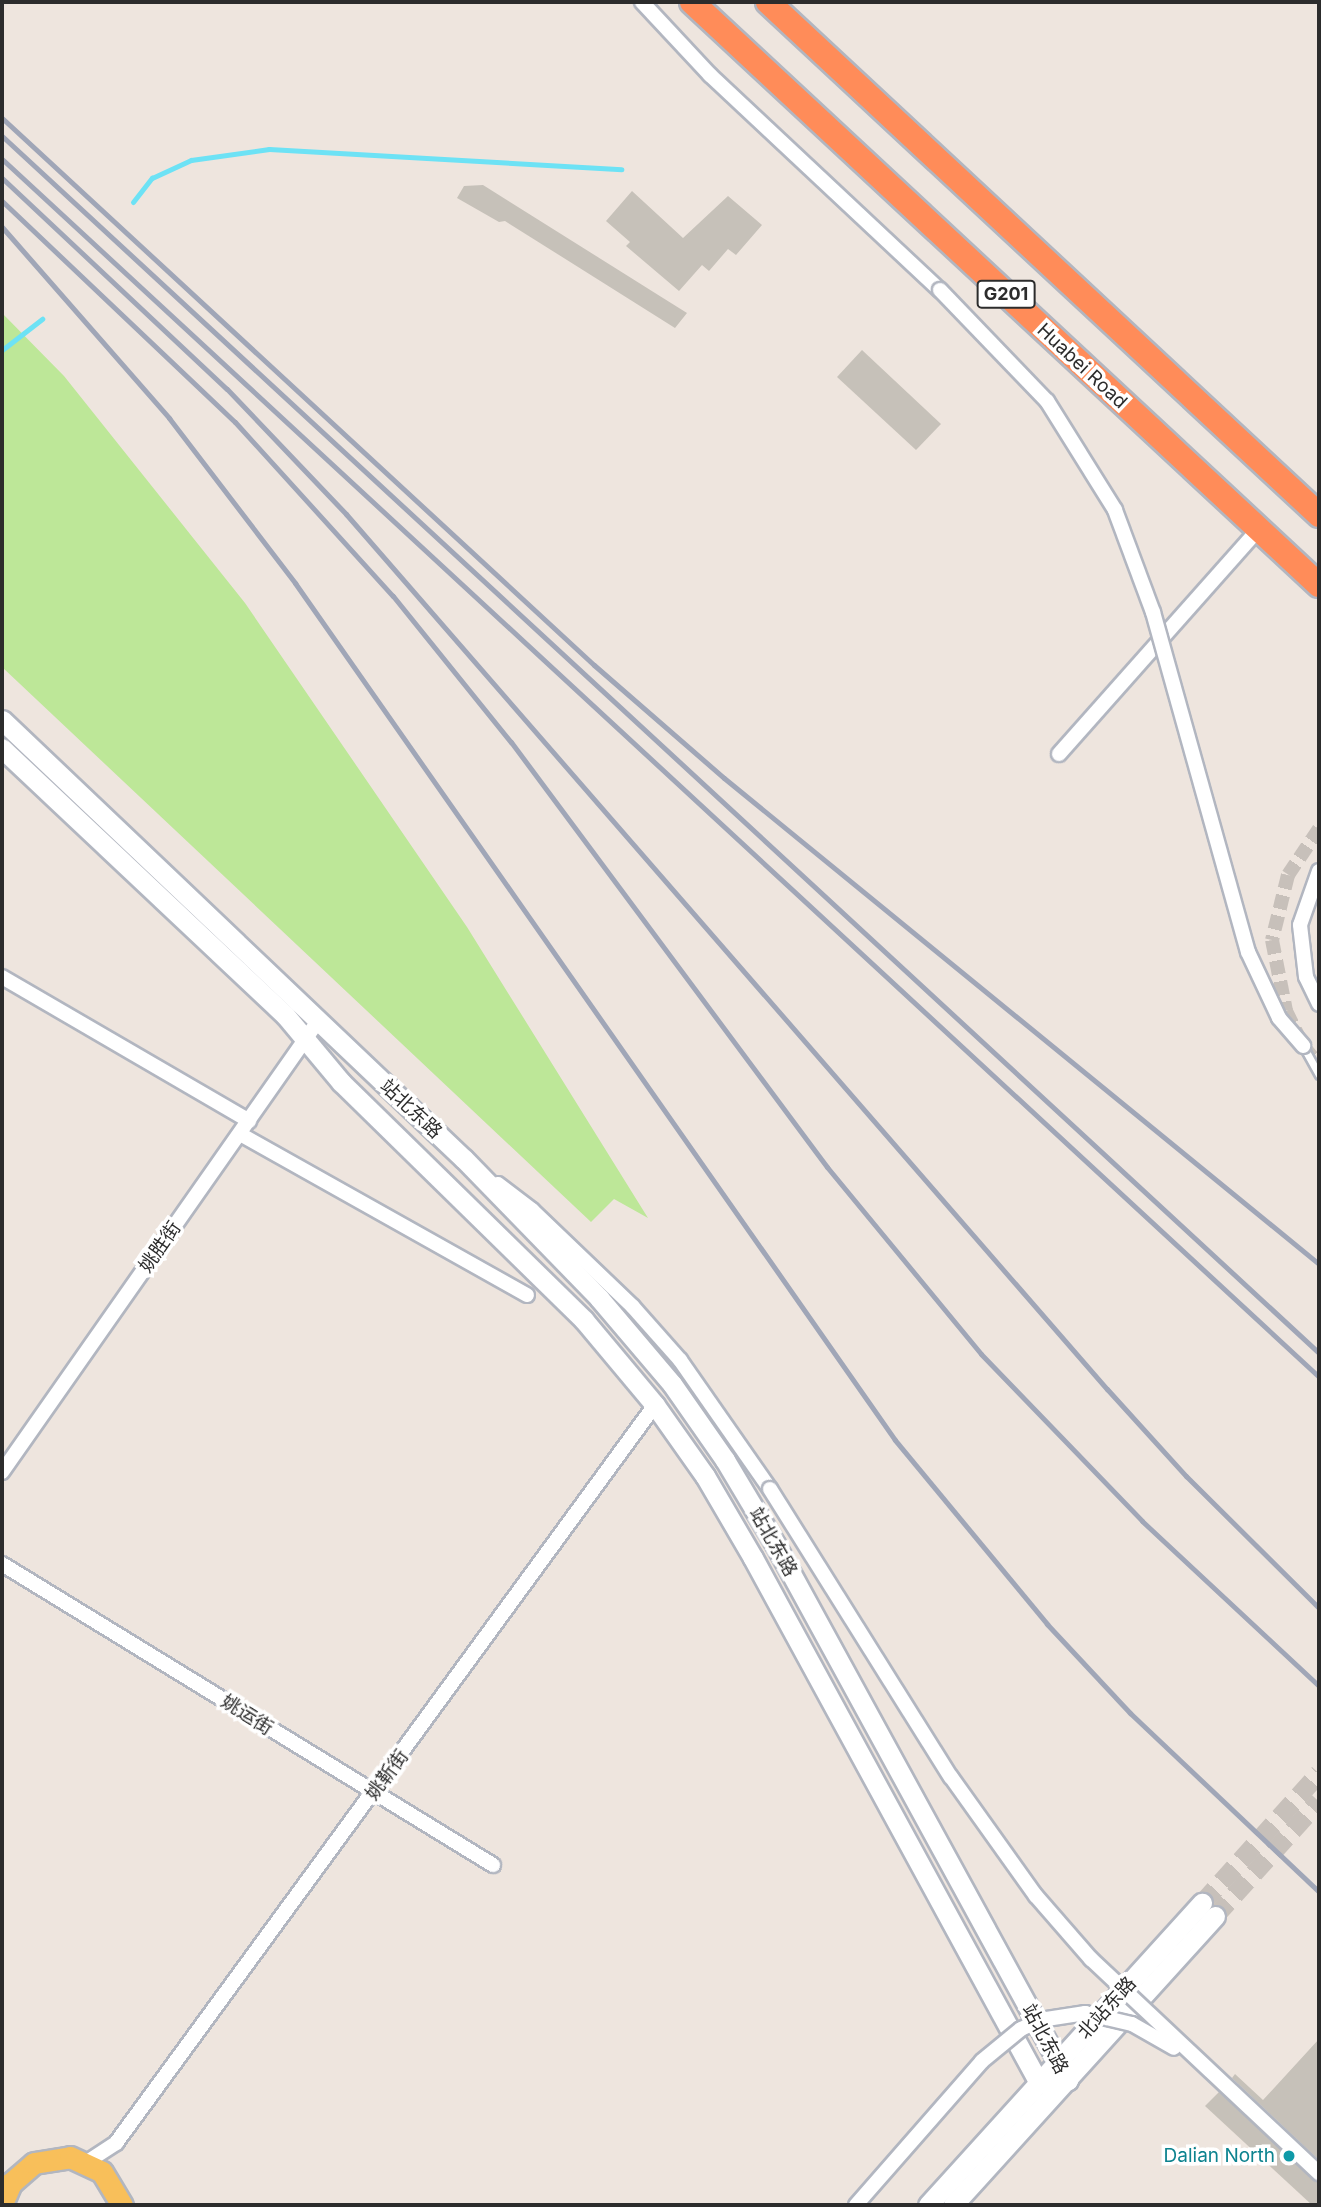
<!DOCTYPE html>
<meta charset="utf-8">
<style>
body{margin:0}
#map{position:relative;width:1321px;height:2207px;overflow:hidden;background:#eee5de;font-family:Inter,"Noto Sans SC",sans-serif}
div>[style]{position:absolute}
.green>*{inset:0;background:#bde798}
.stream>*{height:5px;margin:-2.5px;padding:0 2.5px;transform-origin:2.5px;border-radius:2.5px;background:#6de2f5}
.building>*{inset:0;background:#c6c1b9}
.street-tunnel>*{height:14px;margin-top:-7px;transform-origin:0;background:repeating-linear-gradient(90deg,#c7c0ba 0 14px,transparent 0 21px)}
.secondary-tunnel>*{height:19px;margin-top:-9.5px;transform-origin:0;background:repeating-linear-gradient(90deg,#c7c0ba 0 19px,transparent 0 29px)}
.roads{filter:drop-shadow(2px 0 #b2b6c0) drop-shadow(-2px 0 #b2b6c0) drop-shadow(0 2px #b2b6c0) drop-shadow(0 -2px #b2b6c0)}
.lane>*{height:7px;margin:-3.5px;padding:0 3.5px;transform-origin:3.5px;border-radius:3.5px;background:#fff}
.street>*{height:14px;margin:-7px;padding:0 7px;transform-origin:7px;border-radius:7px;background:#fff}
.secondary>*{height:19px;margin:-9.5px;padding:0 9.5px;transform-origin:9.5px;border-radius:9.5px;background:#fff}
.primary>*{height:21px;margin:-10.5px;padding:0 10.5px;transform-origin:10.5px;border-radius:10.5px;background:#f8bf5a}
.highway>*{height:24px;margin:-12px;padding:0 12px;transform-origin:12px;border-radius:12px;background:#ff8c59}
.rail>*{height:5px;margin:-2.5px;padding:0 2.5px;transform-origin:2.5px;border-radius:2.5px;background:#a0a6b7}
.bridges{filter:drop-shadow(2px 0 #b2b6c0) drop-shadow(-2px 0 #b2b6c0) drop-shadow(0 2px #b2b6c0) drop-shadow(0 -2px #b2b6c0)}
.street-bridge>*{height:14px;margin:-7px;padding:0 7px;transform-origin:7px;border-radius:7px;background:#fff}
.dots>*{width:19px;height:19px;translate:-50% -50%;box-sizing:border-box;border:4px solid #fff;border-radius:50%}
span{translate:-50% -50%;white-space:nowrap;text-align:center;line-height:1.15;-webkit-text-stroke:7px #fff;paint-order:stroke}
.shield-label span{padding:2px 5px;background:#fff;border:2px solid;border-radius:5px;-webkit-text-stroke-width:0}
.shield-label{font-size:18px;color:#2c2c2c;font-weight:700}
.street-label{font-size:19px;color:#2c2c2c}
.culture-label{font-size:19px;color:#0d838f}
.right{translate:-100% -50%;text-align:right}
.frame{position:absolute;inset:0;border:4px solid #2c2c2c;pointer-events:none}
</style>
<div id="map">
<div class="green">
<i style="clip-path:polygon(2px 313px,64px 376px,245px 603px,467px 927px,648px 1218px,614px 1199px,591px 1222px,2px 667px)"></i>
</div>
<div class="stream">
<i style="left:133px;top:202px;width:31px;rotate:-52deg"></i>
<i style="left:152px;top:178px;width:43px;rotate:-24.8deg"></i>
<i style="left:191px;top:160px;width:79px;rotate:-8deg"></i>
<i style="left:269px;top:149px;width:353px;rotate:3.3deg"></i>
<i style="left:2px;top:350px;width:51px;rotate:-37.8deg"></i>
</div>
<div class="building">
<i style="clip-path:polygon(483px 185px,663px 298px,687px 313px,675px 328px,505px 221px,499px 222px,457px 198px,464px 186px)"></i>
<i style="clip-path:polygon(632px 191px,683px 238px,728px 196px,762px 225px,736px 255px,728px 249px,709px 271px,702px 265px,679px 291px,626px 246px,630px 242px,606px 221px)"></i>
<i style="clip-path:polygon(862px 350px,941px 424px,916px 450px,837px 377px)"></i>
<i style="clip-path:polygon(1319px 2039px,1319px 2160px,1232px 2078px,1235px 2074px,1263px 2100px)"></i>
<i style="clip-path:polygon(1219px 2092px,1319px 2182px,1319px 2205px,1312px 2205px,1205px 2106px)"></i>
</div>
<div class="street-tunnel">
<i style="left:1319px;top:829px;width:55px;rotate:124deg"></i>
<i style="left:1288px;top:875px;width:67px;rotate:103.8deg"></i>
<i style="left:1272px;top:940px;width:72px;rotate:78.8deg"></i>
<i style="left:1286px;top:1011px;width:39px;rotate:64deg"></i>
<i style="left:1303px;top:1046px;width:25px;rotate:50deg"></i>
</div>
<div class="secondary-tunnel">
<i style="left:1202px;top:1903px;width:175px;rotate:-48deg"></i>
<i style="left:1215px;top:1916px;width:155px;rotate:-47.9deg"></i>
</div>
<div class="roads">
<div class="lane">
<i style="left:1303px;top:1046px;width:33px;rotate:61deg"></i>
</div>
<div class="street">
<i style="left:642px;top:2px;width:100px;rotate:47deg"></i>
<i style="left:710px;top:75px;width:315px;rotate:43.1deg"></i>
<i style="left:1059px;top:754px;width:300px;rotate:-48.4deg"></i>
<i style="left:1319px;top:871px;width:57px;rotate:109.4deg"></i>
<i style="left:1300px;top:925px;width:52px;rotate:83.4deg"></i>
<i style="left:1306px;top:977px;width:30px;rotate:64deg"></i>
<i style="left:2px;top:977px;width:286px;rotate:30.2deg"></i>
<i style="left:240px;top:1134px;width:329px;rotate:29.3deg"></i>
<i style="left:498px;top:1184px;width:43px;rotate:37.4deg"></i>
<i style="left:532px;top:1210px;width:140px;rotate:43.8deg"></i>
<i style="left:633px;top:1307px;width:71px;rotate:48.4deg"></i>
<i style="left:680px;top:1360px;width:157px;rotate:55.1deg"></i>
<i style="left:2px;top:1472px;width:551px;rotate:-54.98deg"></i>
<i style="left:2px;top:1564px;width:576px;rotate:31.51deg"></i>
<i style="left:87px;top:2162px;width:35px;rotate:-33deg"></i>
<i style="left:116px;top:2143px;width:914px;rotate:-53.86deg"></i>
</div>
<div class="secondary">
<i style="left:2px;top:720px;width:637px;rotate:43.54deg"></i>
<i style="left:464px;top:1159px;width:194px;rotate:45.8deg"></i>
<i style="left:599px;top:1298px;width:113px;rotate:49.7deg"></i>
<i style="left:672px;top:1384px;width:93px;rotate:55.1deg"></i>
<i style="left:725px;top:1460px;width:98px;rotate:59.2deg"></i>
<i style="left:775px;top:1544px;width:611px;rotate:61.34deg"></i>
<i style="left:1068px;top:2080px;width:29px;rotate:174deg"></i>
<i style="left:1039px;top:2083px;width:598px;rotate:-118.58deg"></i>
<i style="left:753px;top:1558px;width:95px;rotate:-120.3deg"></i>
<i style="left:705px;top:1476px;width:87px;rotate:-125.2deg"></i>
<i style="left:655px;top:1405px;width:111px;rotate:-129.9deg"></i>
<i style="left:584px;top:1320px;width:340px;rotate:-135.6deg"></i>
<i style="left:341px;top:1082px;width:87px;rotate:-129.9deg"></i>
<i style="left:285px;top:1015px;width:389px;rotate:-136.7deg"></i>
<i style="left:928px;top:2205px;width:408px;rotate:-47.8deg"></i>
<i style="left:953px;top:2205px;width:390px;rotate:-47.8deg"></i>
</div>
<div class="primary">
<i style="left:2px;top:2204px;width:23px;rotate:-67deg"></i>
<i style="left:11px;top:2183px;width:30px;rotate:-41deg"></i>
<i style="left:34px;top:2163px;width:36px;rotate:-9deg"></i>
<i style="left:70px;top:2157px;width:35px;rotate:25deg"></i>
<i style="left:102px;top:2172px;width:39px;rotate:59deg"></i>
</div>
<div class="highway">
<i style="left:692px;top:2px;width:856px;rotate:42.92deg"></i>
<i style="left:768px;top:2px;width:753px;rotate:42.95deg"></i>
</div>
</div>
<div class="rail">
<i style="left:2px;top:118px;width:806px;rotate:42.74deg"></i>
<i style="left:594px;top:665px;width:172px;rotate:41deg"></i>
<i style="left:724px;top:778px;width:768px;rotate:39.24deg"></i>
<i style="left:2px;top:136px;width:1793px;rotate:42.74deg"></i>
<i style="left:2px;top:159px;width:1794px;rotate:42.76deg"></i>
<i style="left:2px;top:178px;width:308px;rotate:43.2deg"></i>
<i style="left:227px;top:389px;width:173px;rotate:46.4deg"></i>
<i style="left:346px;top:514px;width:1160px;rotate:48.99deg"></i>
<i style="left:1107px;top:1389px;width:118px;rotate:47.8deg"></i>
<i style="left:1186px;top:1476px;width:187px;rotate:44.8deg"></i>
<i style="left:2px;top:201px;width:321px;rotate:43.5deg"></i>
<i style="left:235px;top:422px;width:235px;rotate:47.8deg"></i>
<i style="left:393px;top:596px;width:188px;rotate:51.1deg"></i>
<i style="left:511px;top:742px;width:530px;rotate:53.37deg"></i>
<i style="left:827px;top:1167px;width:242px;rotate:50.5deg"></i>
<i style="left:981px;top:1354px;width:232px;rotate:46deg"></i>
<i style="left:1142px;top:1521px;width:242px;rotate:43deg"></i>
<i style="left:2px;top:227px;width:254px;rotate:48.8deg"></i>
<i style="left:169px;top:418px;width:208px;rotate:52.6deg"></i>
<i style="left:295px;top:583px;width:1046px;rotate:55deg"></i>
<i style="left:895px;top:1440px;width:239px;rotate:50.4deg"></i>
<i style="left:1047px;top:1624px;width:122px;rotate:47deg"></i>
<i style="left:1130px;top:1713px;width:260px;rotate:43.4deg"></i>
</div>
<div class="bridges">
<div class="street-bridge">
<i style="left:940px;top:290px;width:154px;rotate:46.1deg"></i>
<i style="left:1047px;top:401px;width:128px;rotate:58deg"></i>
<i style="left:1115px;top:510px;width:109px;rotate:69.6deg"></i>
<i style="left:1153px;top:612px;width:353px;rotate:74.4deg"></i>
<i style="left:1248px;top:952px;width:73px;rotate:64.8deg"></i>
<i style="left:1279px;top:1018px;width:37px;rotate:49deg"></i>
<i style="left:770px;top:1489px;width:340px;rotate:57.9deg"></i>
<i style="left:951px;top:1777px;width:146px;rotate:54.5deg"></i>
<i style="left:1036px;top:1896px;width:84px;rotate:48.9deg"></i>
<i style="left:1091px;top:1959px;width:313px;rotate:43.2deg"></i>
<i style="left:856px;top:2205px;width:191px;rotate:-48.8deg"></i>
<i style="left:982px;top:2061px;width:50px;rotate:-39.4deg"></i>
<i style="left:1021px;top:2029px;width:21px;rotate:-25deg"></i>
<i style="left:1040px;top:2020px;width:46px;rotate:-8.8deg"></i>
<i style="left:1085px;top:2013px;width:48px;rotate:13.2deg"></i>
<i style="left:1132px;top:2024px;width:48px;rotate:29.7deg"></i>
</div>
</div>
<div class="dots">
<i style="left:1289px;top:2156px;background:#0f9aa8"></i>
</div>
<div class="shield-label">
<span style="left:1006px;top:294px">G201</span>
</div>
<div class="street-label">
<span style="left:1082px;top:366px;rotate:43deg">Huabei Road</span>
<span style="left:411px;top:1109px;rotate:43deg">站北东路</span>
<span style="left:160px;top:1247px;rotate:-55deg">姚胜街</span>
<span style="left:773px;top:1542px;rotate:60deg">站北东路</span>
<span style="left:247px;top:1715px;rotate:32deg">姚运街</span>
<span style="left:387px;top:1775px;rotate:-54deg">姚靳街</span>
<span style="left:1107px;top:2008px;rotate:-48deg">北站东路</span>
<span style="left:1045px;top:2039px;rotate:62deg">站北东路</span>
</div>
<div class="culture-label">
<span class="right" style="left:1275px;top:2156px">Dalian North</span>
</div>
<div class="frame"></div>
</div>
